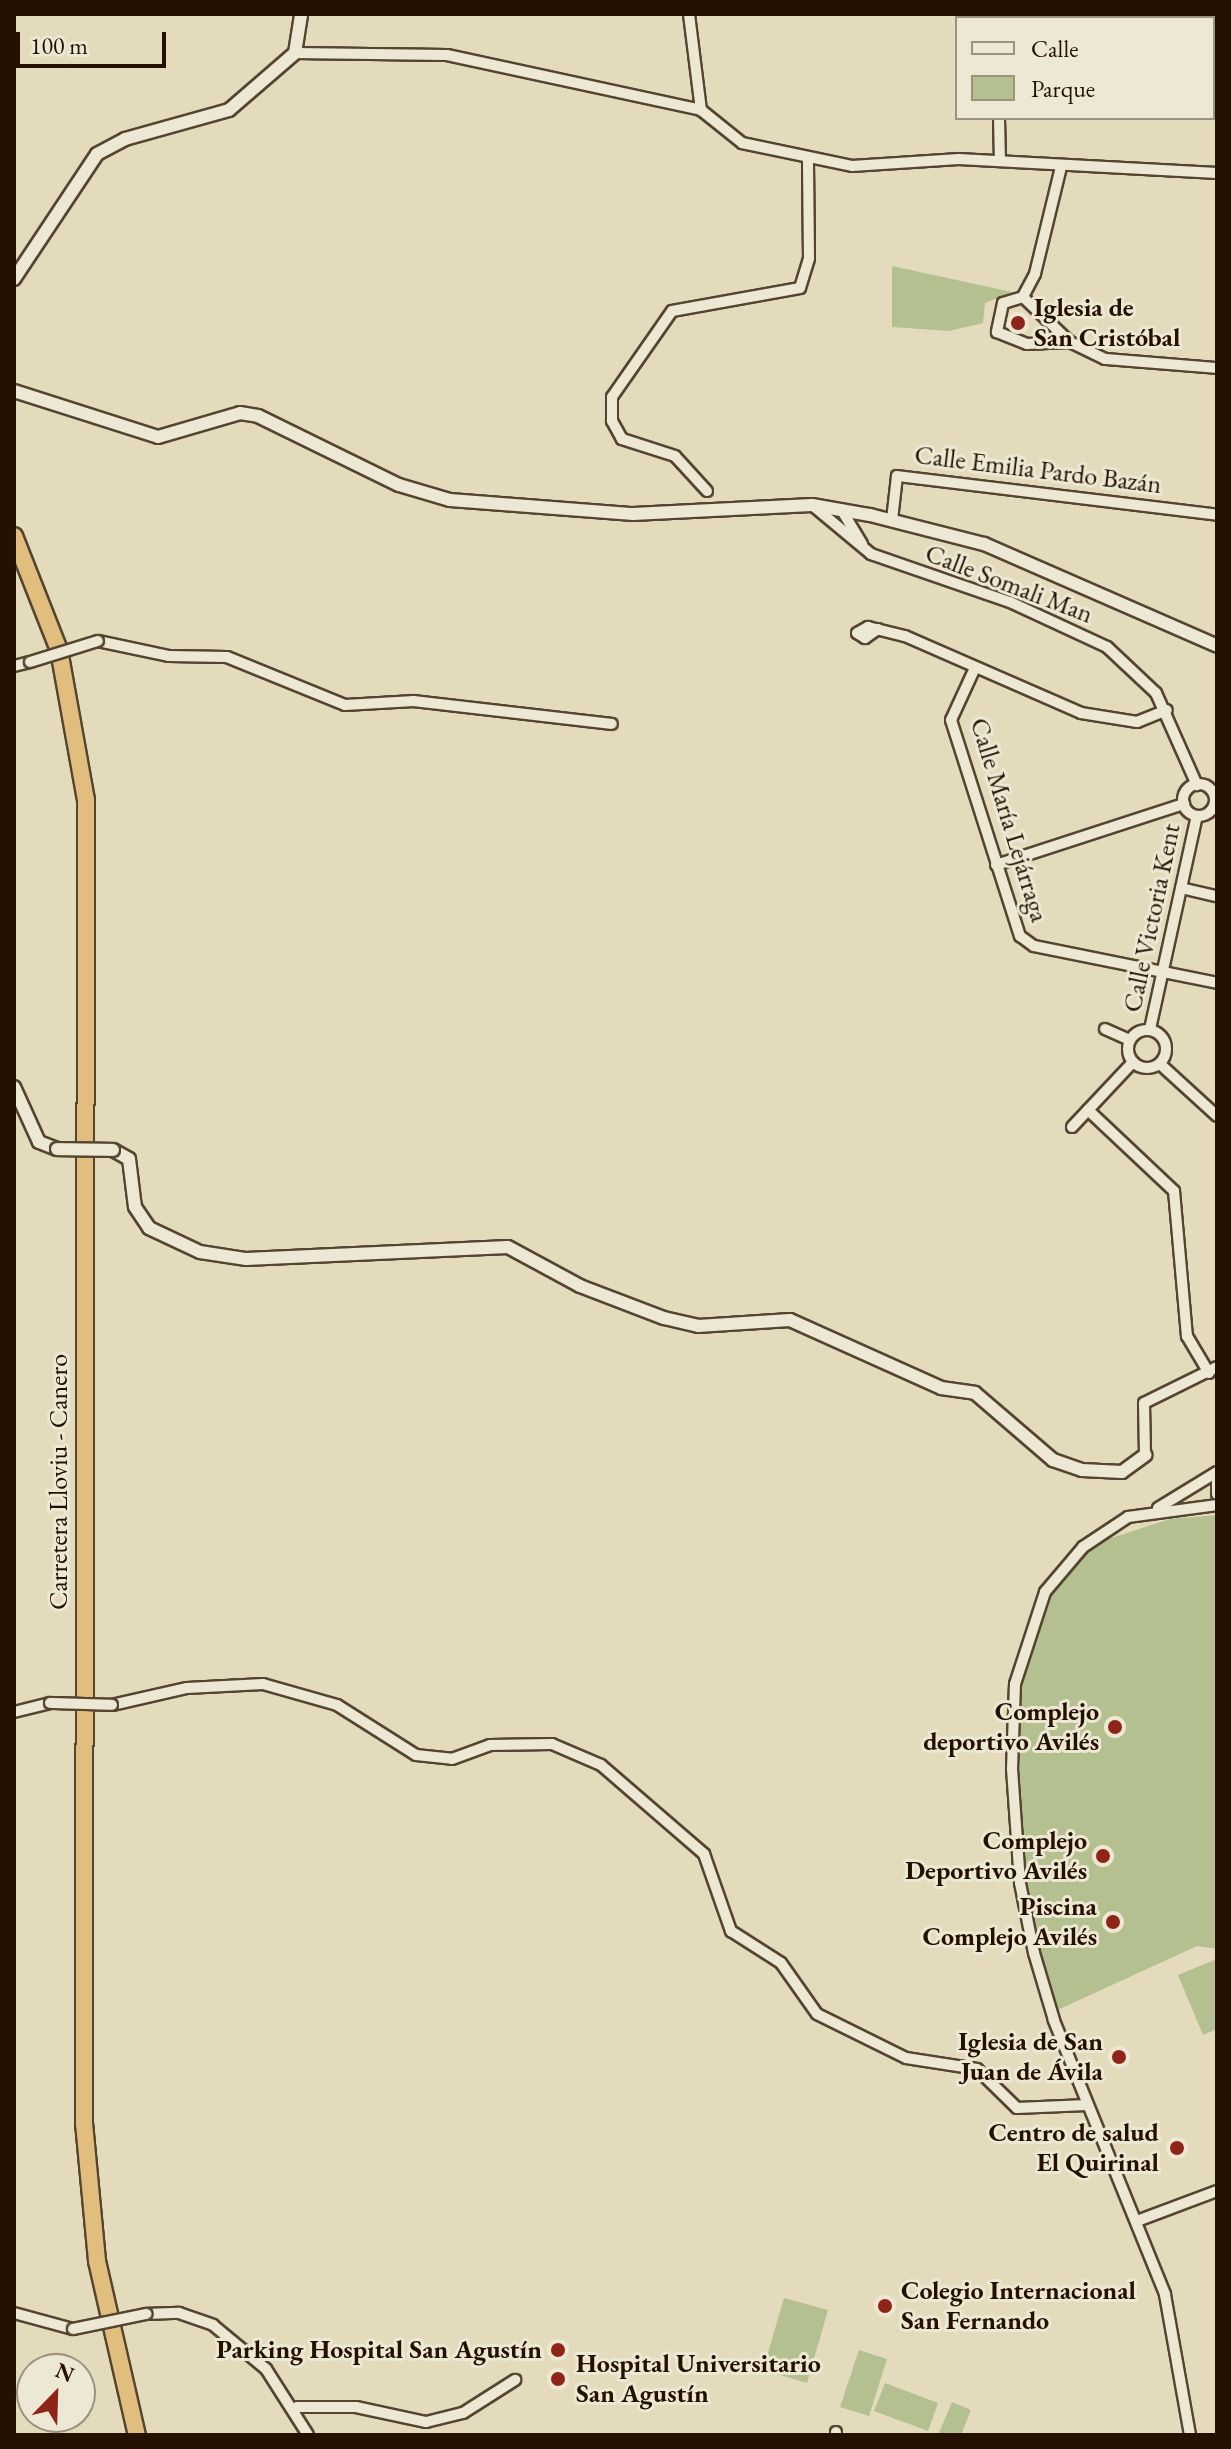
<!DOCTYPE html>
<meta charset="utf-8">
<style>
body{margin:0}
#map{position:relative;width:1231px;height:2449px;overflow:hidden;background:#e3dbbc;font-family:"EB Garamond",serif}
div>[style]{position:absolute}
.green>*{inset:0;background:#b4c090}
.roads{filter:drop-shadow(2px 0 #544430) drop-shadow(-2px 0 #544430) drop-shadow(0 2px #544430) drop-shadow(0 -2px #544430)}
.minor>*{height:10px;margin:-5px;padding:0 5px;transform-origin:5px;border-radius:5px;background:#ede8d3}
.minor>.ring{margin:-5px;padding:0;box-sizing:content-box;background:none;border:10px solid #ede8d3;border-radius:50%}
.tertiary>*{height:12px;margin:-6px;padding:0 6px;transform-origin:6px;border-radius:6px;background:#ede8d3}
.trunk>*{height:16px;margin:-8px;padding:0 8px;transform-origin:8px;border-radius:8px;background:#e2be7e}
.bridges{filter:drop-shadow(2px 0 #544430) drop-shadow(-2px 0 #544430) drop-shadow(0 2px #544430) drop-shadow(0 -2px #544430)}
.minor-bridge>*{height:10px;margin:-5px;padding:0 5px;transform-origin:5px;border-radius:5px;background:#ede8d3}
.tertiary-bridge>*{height:12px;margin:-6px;padding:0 6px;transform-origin:6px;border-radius:6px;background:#ede8d3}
.dots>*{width:22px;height:22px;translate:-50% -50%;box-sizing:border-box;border:4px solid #ede8d3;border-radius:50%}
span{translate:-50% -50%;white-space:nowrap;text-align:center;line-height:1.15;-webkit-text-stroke:6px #ede8d3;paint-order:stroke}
.poi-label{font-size:26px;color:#251101;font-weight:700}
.left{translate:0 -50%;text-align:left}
.right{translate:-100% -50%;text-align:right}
.street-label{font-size:26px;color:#251101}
.frame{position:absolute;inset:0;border:16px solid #251101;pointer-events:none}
.legend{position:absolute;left:955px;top:16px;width:260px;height:104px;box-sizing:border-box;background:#ede8d3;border:2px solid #9d927f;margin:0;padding:10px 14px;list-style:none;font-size:24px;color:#251101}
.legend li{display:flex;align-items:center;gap:16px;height:40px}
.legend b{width:40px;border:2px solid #9d927f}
.north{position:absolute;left:16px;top:2353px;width:80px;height:80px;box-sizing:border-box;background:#ede8d3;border:2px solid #9d927f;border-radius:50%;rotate:23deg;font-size:22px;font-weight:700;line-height:32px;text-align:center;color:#251101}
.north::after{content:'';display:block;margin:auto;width:28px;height:36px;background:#8f2418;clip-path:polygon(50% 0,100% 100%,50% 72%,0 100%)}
.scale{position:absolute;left:16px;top:32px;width:150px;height:36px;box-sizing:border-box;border:4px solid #251101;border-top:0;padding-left:10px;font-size:24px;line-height:28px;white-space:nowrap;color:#251101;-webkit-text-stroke:6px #ede8d3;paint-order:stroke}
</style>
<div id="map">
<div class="green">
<i style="clip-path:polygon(892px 266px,1012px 292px,985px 303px,983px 323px,949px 331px,892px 327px)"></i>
<i style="clip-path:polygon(1217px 1515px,1217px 1949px,1197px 1946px,1051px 2013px,1013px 1822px,1015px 1684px,1045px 1592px,1083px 1547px,1170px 1519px)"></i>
<i style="clip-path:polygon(1217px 1959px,1217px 2029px,1203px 2035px,1178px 1975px)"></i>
<i style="clip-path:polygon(784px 2298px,828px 2310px,807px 2383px,763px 2370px)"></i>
<i style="clip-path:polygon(859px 2350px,887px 2359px,869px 2416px,840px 2407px)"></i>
<i style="clip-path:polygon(885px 2383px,938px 2403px,928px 2431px,874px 2411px)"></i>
<i style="clip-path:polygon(952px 2402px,971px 2410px,961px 2435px,938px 2435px)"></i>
</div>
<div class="roads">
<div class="minor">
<i style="left:689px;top:14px;width:97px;rotate:82.9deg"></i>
<i style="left:1007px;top:14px;width:4px;rotate:76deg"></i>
<i style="left:295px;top:53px;width:152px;rotate:0.8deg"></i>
<i style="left:447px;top:55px;width:260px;rotate:12.2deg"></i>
<i style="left:701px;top:110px;width:53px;rotate:38.8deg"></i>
<i style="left:742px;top:143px;width:112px;rotate:11.8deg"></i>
<i style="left:852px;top:166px;width:107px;rotate:-3.7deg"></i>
<i style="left:959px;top:159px;width:258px;rotate:3.1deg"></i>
<i style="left:999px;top:118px;width:43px;rotate:88.7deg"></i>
<i style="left:1061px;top:167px;width:110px;rotate:103.7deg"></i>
<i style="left:1035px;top:274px;width:26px;rotate:118deg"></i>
<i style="left:1023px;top:297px;width:21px;rotate:163deg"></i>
<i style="left:1003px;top:303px;width:30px;rotate:102deg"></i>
<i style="left:997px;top:332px;width:32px;rotate:22deg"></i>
<i style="left:1027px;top:344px;width:43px;rotate:-2.7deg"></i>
<i style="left:1070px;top:342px;width:39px;rotate:26deg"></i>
<i style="left:1105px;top:359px;width:112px;rotate:4.6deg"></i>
<i style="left:1023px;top:297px;width:65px;rotate:43.8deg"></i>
<i style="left:707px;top:491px;width:47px;rotate:-132.4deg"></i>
<i style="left:675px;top:456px;width:56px;rotate:-162.2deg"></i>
<i style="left:622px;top:439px;width:21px;rotate:-119deg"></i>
<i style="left:612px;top:421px;width:24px;rotate:-90deg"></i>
<i style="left:612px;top:397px;width:105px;rotate:-55.1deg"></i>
<i style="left:672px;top:311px;width:130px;rotate:-10.2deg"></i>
<i style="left:800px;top:288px;width:30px;rotate:-73deg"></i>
<i style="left:809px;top:259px;width:102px;rotate:-90.6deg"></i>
<i style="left:812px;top:505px;width:77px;rotate:39.7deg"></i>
<i style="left:871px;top:554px;width:147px;rotate:19.1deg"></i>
<i style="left:1010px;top:602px;width:107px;rotate:24.9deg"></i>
<i style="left:1107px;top:647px;width:67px;rotate:43.2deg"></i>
<i style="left:1156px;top:693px;width:101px;rotate:66deg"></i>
<i style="left:841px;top:509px;width:41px;rotate:59deg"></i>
<i style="left:892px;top:520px;width:44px;rotate:-83.5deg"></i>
<i style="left:897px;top:476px;width:322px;rotate:6.9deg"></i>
<i style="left:878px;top:629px;width:16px;rotate:145deg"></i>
<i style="left:865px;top:638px;width:9px;rotate:-148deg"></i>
<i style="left:857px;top:633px;width:13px;rotate:-29deg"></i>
<i style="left:868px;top:627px;width:38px;rotate:14deg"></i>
<i style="left:905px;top:636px;width:192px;rotate:23.6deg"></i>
<i style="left:1081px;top:713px;width:57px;rotate:9.1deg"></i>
<i style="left:1137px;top:722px;width:32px;rotate:-22deg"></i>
<i style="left:98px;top:641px;width:73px;rotate:11.9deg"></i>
<i style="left:169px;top:656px;width:58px;rotate:1deg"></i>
<i style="left:227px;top:657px;width:127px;rotate:22.1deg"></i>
<i style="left:345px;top:705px;width:69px;rotate:-3.3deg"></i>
<i style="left:414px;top:701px;width:199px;rotate:6.6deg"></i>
<i style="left:14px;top:666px;width:16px;rotate:-14deg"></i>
<i style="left:974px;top:670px;width:55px;rotate:114.7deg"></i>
<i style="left:951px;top:720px;width:227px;rotate:72.3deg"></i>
<i style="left:1020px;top:936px;width:17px;rotate:36deg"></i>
<i style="left:1034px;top:946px;width:187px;rotate:11.4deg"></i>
<i class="ring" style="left:1183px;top:784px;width:22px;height:22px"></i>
<i style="left:996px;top:865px;width:198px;rotate:-18deg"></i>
<i style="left:1181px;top:888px;width:37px;rotate:13deg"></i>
<i style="left:1105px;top:1029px;width:27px;rotate:24deg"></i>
<i style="left:1150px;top:1029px;width:218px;rotate:-77.6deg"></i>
<i class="ring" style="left:1128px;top:1030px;width:28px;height:28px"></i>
<i style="left:1160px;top:1064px;width:77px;rotate:42.4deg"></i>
<i style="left:1088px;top:1110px;width:118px;rotate:43.3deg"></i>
<i style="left:1174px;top:1191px;width:146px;rotate:84.9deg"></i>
<i style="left:1187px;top:1336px;width:43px;rotate:59.3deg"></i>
<i style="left:1072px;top:1127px;width:89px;rotate:-46.8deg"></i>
<i style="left:1145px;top:1455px;width:52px;rotate:-91.1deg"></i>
<i style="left:1144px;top:1403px;width:81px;rotate:-26.3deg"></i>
<i style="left:1217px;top:1481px;width:13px;rotate:90deg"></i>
<i style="left:1158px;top:1508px;width:69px;rotate:-31.4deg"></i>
<i style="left:112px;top:1705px;width:77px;rotate:-12.8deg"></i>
<i style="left:187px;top:1688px;width:76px;rotate:-3deg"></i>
<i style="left:263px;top:1684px;width:77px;rotate:15.8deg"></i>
<i style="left:337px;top:1705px;width:93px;rotate:32.3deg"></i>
<i style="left:416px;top:1755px;width:36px;rotate:6deg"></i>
<i style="left:452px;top:1759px;width:40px;rotate:-20.2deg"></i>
<i style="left:490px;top:1745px;width:62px;rotate:-0.9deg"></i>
<i style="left:552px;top:1744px;width:53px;rotate:23.2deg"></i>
<i style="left:601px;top:1765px;width:136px;rotate:40.8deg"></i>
<i style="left:704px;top:1854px;width:82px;rotate:70.7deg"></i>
<i style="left:731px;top:1931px;width:59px;rotate:32.6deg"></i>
<i style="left:781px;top:1963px;width:62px;rotate:54.8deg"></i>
<i style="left:817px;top:2014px;width:99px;rotate:26.3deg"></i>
<i style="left:906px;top:2058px;width:72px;rotate:8.8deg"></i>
<i style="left:977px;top:2069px;width:56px;rotate:44.3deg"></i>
<i style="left:1017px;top:2108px;width:70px;rotate:-2.5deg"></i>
<i style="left:14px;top:1712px;width:37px;rotate:-14deg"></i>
<i style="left:1137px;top:2221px;width:85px;rotate:-20.6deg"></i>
<i style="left:14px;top:2313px;width:61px;rotate:15.2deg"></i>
<i style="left:146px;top:2314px;width:33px;rotate:-2deg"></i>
<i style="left:179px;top:2313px;width:36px;rotate:19deg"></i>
<i style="left:213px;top:2325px;width:69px;rotate:39.7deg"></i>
<i style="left:266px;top:2369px;width:78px;rotate:57.5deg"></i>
<i style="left:297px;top:2407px;width:59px"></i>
<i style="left:356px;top:2407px;width:72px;rotate:12.1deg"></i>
<i style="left:426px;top:2422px;width:38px;rotate:-14deg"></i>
<i style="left:463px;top:2413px;width:62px;rotate:-32.4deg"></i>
<i style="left:836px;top:2435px;width:3px;rotate:-90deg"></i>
<i style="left:1190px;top:2435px;width:143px;rotate:-100.1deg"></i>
<i style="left:1165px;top:2294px;width:296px;rotate:-112.1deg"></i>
<i style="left:1054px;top:2020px;width:70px;rotate:-106.6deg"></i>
<i style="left:1034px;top:1953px;width:71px;rotate:-101.3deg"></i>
<i style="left:1020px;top:1883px;width:114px;rotate:-94deg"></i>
<i style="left:1012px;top:1769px;width:85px;rotate:-88deg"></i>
<i style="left:1015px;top:1684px;width:97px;rotate:-71.9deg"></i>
<i style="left:1045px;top:1592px;width:59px;rotate:-49.8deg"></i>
<i style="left:1083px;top:1547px;width:54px;rotate:-33.7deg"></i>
<i style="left:1128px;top:1517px;width:90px;rotate:-7.7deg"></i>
</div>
<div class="tertiary">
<i style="left:1197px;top:14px;width:11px;rotate:22deg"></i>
<i style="left:14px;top:279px;width:150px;rotate:-56.4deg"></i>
<i style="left:97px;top:154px;width:32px;rotate:-28deg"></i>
<i style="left:125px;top:139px;width:108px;rotate:-15.6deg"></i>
<i style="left:229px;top:110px;width:87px;rotate:-40.8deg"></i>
<i style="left:295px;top:53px;width:39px;rotate:-81deg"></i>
<i style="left:14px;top:391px;width:151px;rotate:17.7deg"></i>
<i style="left:158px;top:437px;width:85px;rotate:-16.3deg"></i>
<i style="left:240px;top:413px;width:18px;rotate:9deg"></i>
<i style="left:258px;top:416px;width:157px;rotate:26.1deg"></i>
<i style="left:399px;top:485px;width:53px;rotate:16.4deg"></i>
<i style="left:450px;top:500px;width:184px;rotate:4.4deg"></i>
<i style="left:633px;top:514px;width:179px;rotate:-2.9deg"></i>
<i style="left:812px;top:505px;width:59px;rotate:9.8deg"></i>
<i style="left:870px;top:515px;width:118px;rotate:14.3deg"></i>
<i style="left:984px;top:544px;width:254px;rotate:23.6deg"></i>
<i style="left:14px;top:1087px;width:60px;rotate:65.6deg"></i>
<i style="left:39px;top:1142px;width:19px;rotate:21deg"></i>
<i style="left:113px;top:1150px;width:18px;rotate:29deg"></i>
<i style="left:129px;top:1159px;width:48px;rotate:82.9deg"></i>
<i style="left:135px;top:1207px;width:25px;rotate:56deg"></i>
<i style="left:149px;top:1228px;width:56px;rotate:25.2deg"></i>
<i style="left:200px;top:1252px;width:47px;rotate:8.7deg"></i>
<i style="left:246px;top:1259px;width:262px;rotate:-2.6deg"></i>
<i style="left:508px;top:1247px;width:82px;rotate:28.4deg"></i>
<i style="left:580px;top:1286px;width:90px;rotate:20.9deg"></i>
<i style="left:664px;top:1318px;width:35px;rotate:13deg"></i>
<i style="left:698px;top:1326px;width:92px;rotate:-3.7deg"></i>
<i style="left:790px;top:1320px;width:166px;rotate:24.2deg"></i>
<i style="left:941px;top:1388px;width:34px;rotate:8deg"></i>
<i style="left:975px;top:1393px;width:103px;rotate:40.7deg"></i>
<i style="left:1053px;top:1460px;width:31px;rotate:19deg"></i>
<i style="left:1082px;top:1470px;width:40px;rotate:2.9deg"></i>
<i style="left:1122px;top:1472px;width:29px;rotate:-36deg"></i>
</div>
<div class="trunk">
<i style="left:14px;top:536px;width:123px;rotate:68.5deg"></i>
<i style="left:59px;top:650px;width:152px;rotate:79.8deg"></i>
<i style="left:86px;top:800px;width:1323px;rotate:90.09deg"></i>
<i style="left:84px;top:2123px;width:139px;rotate:84.6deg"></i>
<i style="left:97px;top:2261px;width:179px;rotate:77.1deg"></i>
</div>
</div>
<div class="bridges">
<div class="minor-bridge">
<i style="left:30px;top:662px;width:71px;rotate:-17.2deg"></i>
<i style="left:50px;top:1703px;width:62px;rotate:1.8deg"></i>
<i style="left:73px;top:2329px;width:75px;rotate:-11.6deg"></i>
</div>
<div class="tertiary-bridge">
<i style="left:57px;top:1149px;width:56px;rotate:1deg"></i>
</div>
</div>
<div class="dots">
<i style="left:1018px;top:323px;background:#8f2418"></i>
<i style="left:1115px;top:1727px;background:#8f2418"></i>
<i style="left:1103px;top:1856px;background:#8f2418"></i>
<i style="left:1113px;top:1922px;background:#8f2418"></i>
<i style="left:1119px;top:2057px;background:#8f2418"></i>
<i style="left:1177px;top:2148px;background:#8f2418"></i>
<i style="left:885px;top:2306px;background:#8f2418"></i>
<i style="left:558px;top:2350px;background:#8f2418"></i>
<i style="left:558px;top:2379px;background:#8f2418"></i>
</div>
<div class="poi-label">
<span class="left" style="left:1034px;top:323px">Iglesia de<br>San Cristóbal</span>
<span class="right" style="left:1099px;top:1727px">Complejo<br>deportivo Avilés</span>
<span class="right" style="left:1087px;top:1856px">Complejo<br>Deportivo Avilés</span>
<span class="right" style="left:1097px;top:1922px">Piscina<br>Complejo Avilés</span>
<span class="right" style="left:1103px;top:2057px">Iglesia de San<br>Juan de Ávila</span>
<span class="right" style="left:1159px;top:2148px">Centro de salud<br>El Quirinal</span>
<span class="left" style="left:901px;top:2306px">Colegio Internacional<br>San Fernando</span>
<span class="right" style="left:542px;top:2350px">Parking Hospital San Agustín</span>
<span class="left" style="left:576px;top:2379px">Hospital Universitario<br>San Agustín</span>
</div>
<div class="street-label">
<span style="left:1038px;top:470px;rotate:7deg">Calle Emilia Pardo Bazán</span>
<span style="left:1009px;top:584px;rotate:21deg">Calle Somali Man</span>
<span style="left:1009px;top:820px;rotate:73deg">Calle María Lejárraga</span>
<span style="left:1152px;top:918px;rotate:-78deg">Calle Victoria Kent</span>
<span style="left:59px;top:1482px;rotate:-90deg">Carretera Lloviu - Canero</span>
</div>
<div class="frame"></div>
<ul class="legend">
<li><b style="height:10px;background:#ede8d3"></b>Calle</li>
<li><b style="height:22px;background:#b4c090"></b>Parque</li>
</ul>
<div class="north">N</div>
<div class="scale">100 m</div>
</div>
